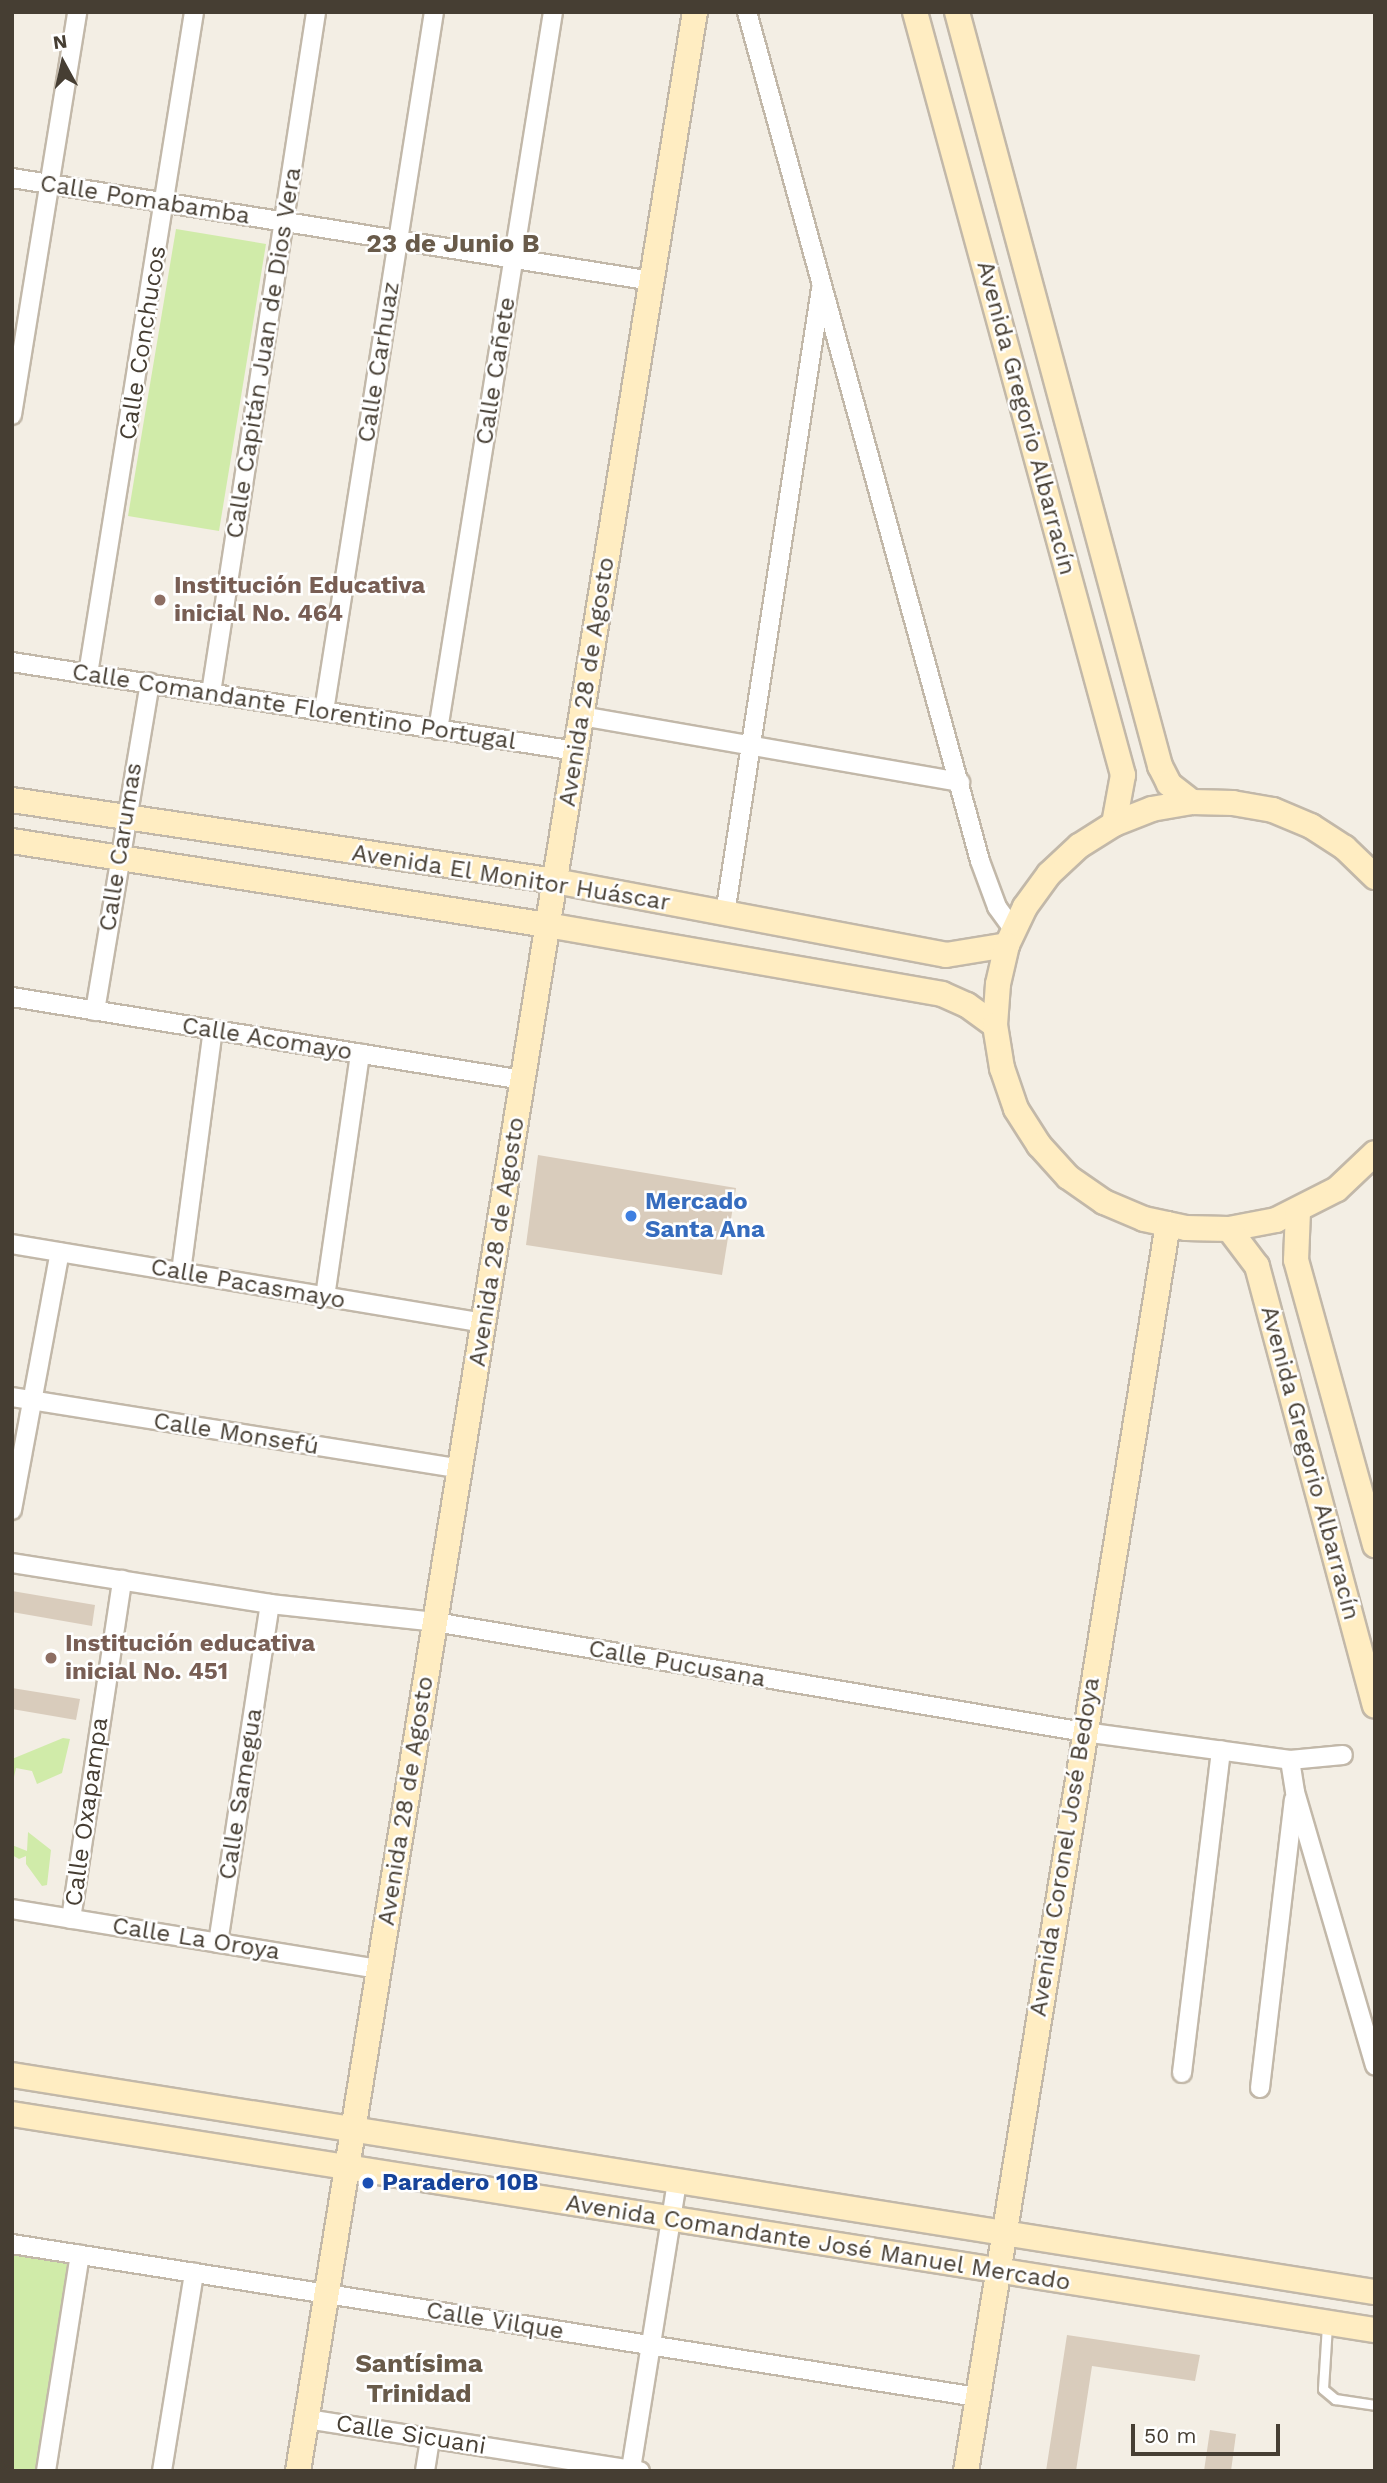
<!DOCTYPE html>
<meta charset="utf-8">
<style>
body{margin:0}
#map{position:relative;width:1387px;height:2483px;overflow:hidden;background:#f3eee4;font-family:"Work Sans",sans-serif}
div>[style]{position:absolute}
.green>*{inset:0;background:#d0eba9}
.building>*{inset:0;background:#d9ccbc}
.roads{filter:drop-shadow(2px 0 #c2b8a9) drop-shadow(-2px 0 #c2b8a9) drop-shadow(0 2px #c2b8a9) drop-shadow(0 -2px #c2b8a9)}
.lane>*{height:9px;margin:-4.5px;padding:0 4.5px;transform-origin:4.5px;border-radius:4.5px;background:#fff}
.street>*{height:18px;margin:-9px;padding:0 9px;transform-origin:9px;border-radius:9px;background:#fff}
.secondary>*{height:24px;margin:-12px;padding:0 12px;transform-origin:12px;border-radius:12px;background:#ffedc2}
.dots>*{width:19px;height:19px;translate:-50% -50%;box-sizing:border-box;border:4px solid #fff;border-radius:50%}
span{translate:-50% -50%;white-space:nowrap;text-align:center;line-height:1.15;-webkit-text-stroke:5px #fff;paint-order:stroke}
.street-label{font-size:24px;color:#463e33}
.education-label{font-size:24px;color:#785e54;font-weight:700}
.left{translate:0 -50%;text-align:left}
.shop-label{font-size:24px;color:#366cbe;font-weight:700}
.transit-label{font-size:24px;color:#164399;font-weight:700}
.neighbourhood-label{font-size:26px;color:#695b4a;font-weight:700}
.frame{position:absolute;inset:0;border:14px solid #463e33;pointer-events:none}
.north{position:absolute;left:28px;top:28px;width:70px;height:70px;-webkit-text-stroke:5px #fff;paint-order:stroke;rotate:352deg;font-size:19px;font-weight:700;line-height:28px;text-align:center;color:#463e33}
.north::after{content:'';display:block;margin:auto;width:24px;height:32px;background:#463e33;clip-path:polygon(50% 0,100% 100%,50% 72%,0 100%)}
.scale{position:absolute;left:1131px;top:2424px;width:149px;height:32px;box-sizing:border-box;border:4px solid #463e33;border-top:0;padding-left:9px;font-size:21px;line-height:24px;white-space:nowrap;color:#463e33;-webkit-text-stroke:5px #fff;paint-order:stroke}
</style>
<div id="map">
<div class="green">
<i style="clip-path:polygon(176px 229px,266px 244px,219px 531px,128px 516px)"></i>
<i style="clip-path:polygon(63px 1738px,70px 1739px,62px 1773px,37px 1784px,32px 1771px,16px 1768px,12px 1786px,12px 1759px)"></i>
<i style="clip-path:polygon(28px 1832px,51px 1850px,47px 1885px,42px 1886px,26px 1864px,26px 1856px,19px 1859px,12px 1855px,12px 1845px,27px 1851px)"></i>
<i style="clip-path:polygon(12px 2253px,68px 2261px,35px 2471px,12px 2471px)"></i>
</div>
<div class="building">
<i style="clip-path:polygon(538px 1155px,736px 1188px,722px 1275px,526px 1245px)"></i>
<i style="clip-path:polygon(12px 1591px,95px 1605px,92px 1626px,12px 1612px)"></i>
<i style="clip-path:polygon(12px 1688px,80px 1699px,76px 1720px,12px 1709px)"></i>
<i style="clip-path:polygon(1067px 2335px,1200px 2355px,1195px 2381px,1092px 2366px,1076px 2471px,1046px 2471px)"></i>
<i style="clip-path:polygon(1210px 2430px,1236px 2434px,1231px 2471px,1204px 2471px)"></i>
</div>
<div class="roads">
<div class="lane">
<i style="left:1327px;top:2325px;width:64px;rotate:93.6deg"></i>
<i style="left:1323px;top:2389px;width:16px;rotate:40deg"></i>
<i style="left:1335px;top:2399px;width:40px;rotate:8.5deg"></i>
</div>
<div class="street">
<i style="left:747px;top:12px;width:880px;rotate:74.65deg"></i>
<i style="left:980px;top:861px;width:49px;rotate:69.7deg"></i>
<i style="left:997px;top:907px;width:29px;rotate:54deg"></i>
<i style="left:12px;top:178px;width:648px;rotate:9.14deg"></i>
<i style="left:12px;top:415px;width:408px;rotate:-80.8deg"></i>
<i style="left:12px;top:662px;width:571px;rotate:8.97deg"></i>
<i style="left:88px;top:674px;width:670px;rotate:-80.9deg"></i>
<i style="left:211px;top:693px;width:689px;rotate:-81.23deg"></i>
<i style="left:324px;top:711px;width:708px;rotate:-81.06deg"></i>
<i style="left:581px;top:716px;width:385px;rotate:9.9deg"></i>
<i style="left:438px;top:730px;width:727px;rotate:-80.9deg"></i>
<i style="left:725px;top:914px;width:632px;rotate:-81.27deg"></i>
<i style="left:12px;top:997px;width:518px;rotate:9.23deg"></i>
<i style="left:95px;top:1011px;width:333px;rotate:-80.5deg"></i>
<i style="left:12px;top:1244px;width:478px;rotate:9.5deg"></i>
<i style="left:181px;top:1272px;width:244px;rotate:-82.5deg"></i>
<i style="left:325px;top:1297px;width:246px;rotate:-81.8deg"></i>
<i style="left:12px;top:1397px;width:454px;rotate:9.1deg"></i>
<i style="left:12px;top:1510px;width:262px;rotate:-79.5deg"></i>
<i style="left:12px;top:1563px;width:261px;rotate:9deg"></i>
<i style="left:270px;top:1604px;width:166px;rotate:6.2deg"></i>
<i style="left:435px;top:1622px;width:658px;rotate:9.62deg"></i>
<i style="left:1084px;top:1732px;width:208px;rotate:7.7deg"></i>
<i style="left:1290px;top:1760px;width:53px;rotate:-5.4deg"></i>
<i style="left:1290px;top:1760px;width:32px;rotate:81deg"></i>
<i style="left:1295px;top:1792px;width:285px;rotate:73.7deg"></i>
<i style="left:12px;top:1909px;width:372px;rotate:9.3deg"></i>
<i style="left:71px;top:1919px;width:343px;rotate:-81.4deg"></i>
<i style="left:218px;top:1943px;width:343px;rotate:-81.3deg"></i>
<i style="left:1182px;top:2073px;width:325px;rotate:-83.1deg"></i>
<i style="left:1260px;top:2088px;width:290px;rotate:-83.3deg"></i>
<i style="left:12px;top:2244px;width:977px;rotate:9.01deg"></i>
<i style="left:307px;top:2419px;width:337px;rotate:8.9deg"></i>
<i style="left:631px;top:2469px;width:292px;rotate:-80.9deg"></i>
<i style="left:46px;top:2471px;width:219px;rotate:-81.1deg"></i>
<i style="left:162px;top:2471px;width:201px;rotate:-80.8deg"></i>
<i style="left:425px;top:2471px;width:33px;rotate:-81deg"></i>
</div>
<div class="secondary">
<i style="left:915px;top:12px;width:791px;rotate:74.75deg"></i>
<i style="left:1123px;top:775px;width:50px;rotate:100.4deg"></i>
<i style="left:957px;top:12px;width:781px;rotate:74.93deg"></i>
<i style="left:1160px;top:766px;width:20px;rotate:63deg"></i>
<i style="left:1169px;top:784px;width:29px;rotate:38deg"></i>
<i style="left:12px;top:800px;width:549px;rotate:8.48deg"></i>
<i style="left:555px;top:881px;width:398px;rotate:10.7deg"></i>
<i style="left:946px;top:955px;width:62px;rotate:-9.3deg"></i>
<i style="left:12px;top:841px;width:542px;rotate:8.92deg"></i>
<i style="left:547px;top:925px;width:401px;rotate:9.9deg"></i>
<i style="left:942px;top:994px;width:27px;rotate:24deg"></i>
<i style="left:967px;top:1005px;width:34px;rotate:36deg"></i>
<i style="left:1375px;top:877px;width:42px;rotate:-136deg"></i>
<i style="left:1345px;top:848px;width:40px;rotate:-147.1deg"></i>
<i style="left:1311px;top:826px;width:41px;rotate:-157.2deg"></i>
<i style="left:1273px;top:810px;width:41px;rotate:-170.1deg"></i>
<i style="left:1233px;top:803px;width:41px;rotate:-178.6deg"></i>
<i style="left:1192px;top:802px;width:41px;rotate:170.1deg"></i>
<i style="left:1152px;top:809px;width:41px;rotate:158.5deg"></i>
<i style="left:1114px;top:824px;width:41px;rotate:147.8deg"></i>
<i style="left:1079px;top:846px;width:41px;rotate:137deg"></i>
<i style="left:1049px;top:874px;width:41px;rotate:126deg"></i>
<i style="left:1025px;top:907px;width:42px;rotate:115.3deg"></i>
<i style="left:1007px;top:945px;width:40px;rotate:103deg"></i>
<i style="left:998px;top:984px;width:41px;rotate:94.2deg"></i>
<i style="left:995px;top:1025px;width:44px;rotate:80.8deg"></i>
<i style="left:1002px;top:1068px;width:43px;rotate:71.1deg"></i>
<i style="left:1016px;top:1109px;width:43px;rotate:57.4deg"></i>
<i style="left:1039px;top:1145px;width:43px;rotate:47.8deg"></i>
<i style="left:1068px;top:1177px;width:44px;rotate:34.8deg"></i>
<i style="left:1104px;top:1202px;width:43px;rotate:23deg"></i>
<i style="left:1144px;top:1219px;width:43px;rotate:12.1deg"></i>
<i style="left:1186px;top:1228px;width:43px;rotate:1.3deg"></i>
<i style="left:1229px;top:1229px;width:48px;rotate:-10.8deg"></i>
<i style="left:1276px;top:1220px;width:68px;rotate:-26.9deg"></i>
<i style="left:1337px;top:1189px;width:52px;rotate:-43.5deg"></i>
<i style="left:1298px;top:1211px;width:49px;rotate:92.3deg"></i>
<i style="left:1296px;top:1260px;width:296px;rotate:74.5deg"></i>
<i style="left:1229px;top:1229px;width:46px;rotate:52.9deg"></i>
<i style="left:1257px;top:1266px;width:455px;rotate:75deg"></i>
<i style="left:12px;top:2075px;width:1380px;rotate:9.05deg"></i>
<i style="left:12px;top:2114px;width:1380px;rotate:9.01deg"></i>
<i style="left:298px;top:2471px;width:2491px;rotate:-80.83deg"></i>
<i style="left:966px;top:2471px;width:1263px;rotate:-80.8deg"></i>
</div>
</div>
<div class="dots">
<i style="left:160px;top:600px;background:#8d6e63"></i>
<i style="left:631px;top:1216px;background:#3f7fe0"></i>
<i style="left:51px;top:1658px;background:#8d6e63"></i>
<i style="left:368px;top:2183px;background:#1a4fb4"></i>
</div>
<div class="street-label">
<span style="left:145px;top:200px;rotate:9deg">Calle Pomabamba</span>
<span style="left:143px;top:343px;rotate:-81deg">Calle Conchucos</span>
<span style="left:264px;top:353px;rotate:-81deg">Calle Capitán Juan de Dios Vera</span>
<span style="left:379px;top:362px;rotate:-81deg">Calle Carhuaz</span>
<span style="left:496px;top:371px;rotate:-81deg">Calle Cañete</span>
<span style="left:1026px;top:418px;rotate:75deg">Avenida Gregorio Albarracín</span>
<span style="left:587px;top:682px;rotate:-81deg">Avenida 28 de Agosto</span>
<span style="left:294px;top:707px;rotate:9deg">Calle Comandante Florentino Portugal</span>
<span style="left:121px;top:847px;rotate:-81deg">Calle Carumas</span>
<span style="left:511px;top:878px;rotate:9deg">Avenida El Monitor Huáscar</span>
<span style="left:267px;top:1039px;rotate:9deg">Calle Acomayo</span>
<span style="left:497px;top:1242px;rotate:-81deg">Avenida 28 de Agosto</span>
<span style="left:248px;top:1284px;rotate:10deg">Calle Pacasmayo</span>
<span style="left:236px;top:1434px;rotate:9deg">Calle Monsefú</span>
<span style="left:1310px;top:1463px;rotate:75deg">Avenida Gregorio Albarracín</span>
<span style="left:677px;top:1664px;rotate:10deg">Calle Pucusana</span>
<span style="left:241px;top:1794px;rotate:-81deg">Calle Samegua</span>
<span style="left:406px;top:1801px;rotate:-81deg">Avenida 28 de Agosto</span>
<span style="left:87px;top:1812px;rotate:-82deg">Calle Oxapampa</span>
<span style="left:1065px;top:1847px;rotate:-81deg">Avenida Coronel José Bedoya</span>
<span style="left:196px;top:1939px;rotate:9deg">Calle La Oroya</span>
<span style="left:818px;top:2243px;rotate:9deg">Avenida Comandante José Manuel Mercado</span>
<span style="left:495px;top:2321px;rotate:9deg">Calle Vilque</span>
<span style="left:411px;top:2435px;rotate:9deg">Calle Sicuani</span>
</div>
<div class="education-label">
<span class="left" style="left:174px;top:600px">Institución Educativa<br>inicial No. 464</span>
<span class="left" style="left:65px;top:1658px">Institución educativa<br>inicial No. 451</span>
</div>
<div class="shop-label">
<span class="left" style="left:645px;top:1216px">Mercado<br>Santa Ana</span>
</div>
<div class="transit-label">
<span class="left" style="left:382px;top:2183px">Paradero 10B</span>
</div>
<div class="neighbourhood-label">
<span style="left:453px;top:244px">23 de Junio B</span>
<span style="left:419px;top:2379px">Santísima<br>Trinidad</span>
</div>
<div class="frame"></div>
<div class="north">N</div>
<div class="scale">50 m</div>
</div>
